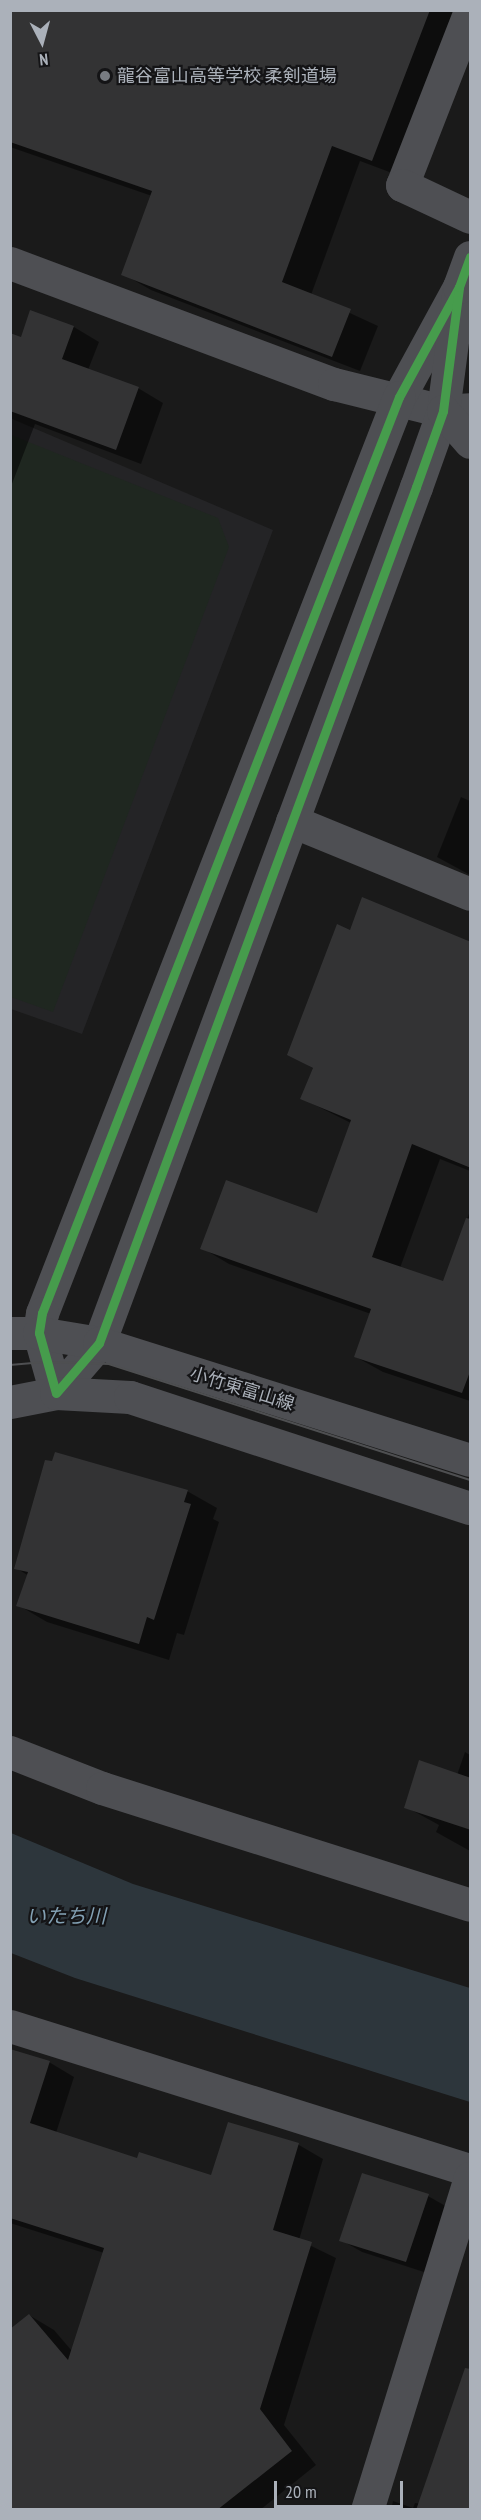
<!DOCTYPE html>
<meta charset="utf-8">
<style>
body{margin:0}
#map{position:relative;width:481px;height:2520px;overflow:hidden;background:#1a1a1a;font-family:"PT Sans Narrow","Noto Sans JP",sans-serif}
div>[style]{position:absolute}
.built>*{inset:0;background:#242426}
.green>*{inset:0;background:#1f2720}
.water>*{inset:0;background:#2d363c}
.shadow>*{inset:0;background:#0007}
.building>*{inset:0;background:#333334}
.minor>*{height:33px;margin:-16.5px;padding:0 16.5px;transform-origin:16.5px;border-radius:16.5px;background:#4e4f53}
.tram>*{height:1.5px;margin:-0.75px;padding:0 0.75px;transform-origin:0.75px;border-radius:0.75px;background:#4e4f51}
.cycleway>*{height:9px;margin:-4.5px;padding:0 4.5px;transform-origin:4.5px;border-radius:4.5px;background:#469c4c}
.dots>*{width:16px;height:16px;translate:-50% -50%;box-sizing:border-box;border:3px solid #141416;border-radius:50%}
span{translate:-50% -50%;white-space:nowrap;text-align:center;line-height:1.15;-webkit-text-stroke:4.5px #141416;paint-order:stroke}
.poi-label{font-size:18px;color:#abb1ba}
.left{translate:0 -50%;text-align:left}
.street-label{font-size:18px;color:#abb1ba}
.water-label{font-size:20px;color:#83a1b4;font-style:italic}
.frame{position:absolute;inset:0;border:12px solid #abb1ba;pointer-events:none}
.north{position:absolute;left:12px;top:12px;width:60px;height:60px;-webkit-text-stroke:4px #141416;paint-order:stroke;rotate:174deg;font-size:16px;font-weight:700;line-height:24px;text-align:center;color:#abb1ba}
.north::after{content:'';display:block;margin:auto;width:21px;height:27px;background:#abb1ba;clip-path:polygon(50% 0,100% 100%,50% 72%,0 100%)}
.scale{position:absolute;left:274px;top:2481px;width:129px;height:27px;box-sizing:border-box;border:3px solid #abb1ba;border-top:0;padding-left:8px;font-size:18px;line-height:21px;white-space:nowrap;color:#abb1ba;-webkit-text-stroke:4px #141416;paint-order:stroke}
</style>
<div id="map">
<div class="built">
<i style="clip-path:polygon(10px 418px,273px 530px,82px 1034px,11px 1009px)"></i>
</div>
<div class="green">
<i style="clip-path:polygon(11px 435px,218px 518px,229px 547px,53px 1012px,11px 997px)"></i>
</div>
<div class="water">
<i style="clip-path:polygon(11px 1833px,133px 1884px,470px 1988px,470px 2102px,75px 1978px,11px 1953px)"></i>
</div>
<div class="shadow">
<i style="clip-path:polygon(10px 10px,463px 10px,400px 176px,360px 161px,311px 295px,378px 326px,360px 371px,151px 290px,123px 274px,152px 196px,10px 147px)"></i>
<i style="clip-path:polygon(74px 327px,99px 342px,88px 370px,138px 388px,163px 403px,141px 464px,35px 424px,10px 489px,10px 335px,21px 339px)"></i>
<i style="clip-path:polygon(461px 797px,470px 801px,470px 875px,437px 857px)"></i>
<i style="clip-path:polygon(351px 932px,470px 944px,470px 1171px,440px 1159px,400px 1268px,444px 1283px,470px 1211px,470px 1401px,383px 1372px,356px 1357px,371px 1314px,229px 1264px,202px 1248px,318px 1215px,351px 1123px,301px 1098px,314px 1069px,289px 1054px)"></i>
<i style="clip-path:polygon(53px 1463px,187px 1491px,217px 1508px,213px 1519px,219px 1522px,184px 1635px,177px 1633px,169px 1660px,47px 1622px,18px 1605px,29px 1576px,16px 1568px)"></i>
<i style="clip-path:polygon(465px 1752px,470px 1755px,470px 1851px,436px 1832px,439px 1825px,406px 1807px,457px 1775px)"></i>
<i style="clip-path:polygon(10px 2051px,49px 2062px,74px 2077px,56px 2133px,138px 2160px,212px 2176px,229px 2123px,299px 2145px,323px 2159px,299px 2240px,336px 2258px,284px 2425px,316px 2465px,260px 2510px,10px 2510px,29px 2315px,54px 2330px,72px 2351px,104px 2253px,10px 2223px)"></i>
<i style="clip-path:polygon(428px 2196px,449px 2208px,427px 2273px,362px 2252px,341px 2240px)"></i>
<i style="clip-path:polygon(393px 2501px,413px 2508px,415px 2503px,470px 2510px,391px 2510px)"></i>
</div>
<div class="building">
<i style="clip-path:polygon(10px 10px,430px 10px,372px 161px,332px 146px,282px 282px,351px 309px,332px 357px,121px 275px,152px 191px,10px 142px)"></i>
<i style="clip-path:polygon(30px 310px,74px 326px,62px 359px,139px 387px,116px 450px,10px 411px,10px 333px,21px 337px)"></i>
<i style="clip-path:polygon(362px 897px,471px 942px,471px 1168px,412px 1144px,372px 1257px,443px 1281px,466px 1218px,471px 1219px,471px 1369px,462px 1393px,354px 1357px,371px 1309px,200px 1249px,226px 1180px,317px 1213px,351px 1120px,300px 1099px,313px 1068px,287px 1055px,337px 924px,350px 930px)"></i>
<i style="clip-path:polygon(55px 1452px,188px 1490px,184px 1502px,191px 1504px,154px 1620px,147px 1617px,139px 1644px,16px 1606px,28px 1572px,14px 1569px,45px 1460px,52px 1461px)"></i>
<i style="clip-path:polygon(419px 1760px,471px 1778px,471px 1830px,404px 1808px)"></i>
<i style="clip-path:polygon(10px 2049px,50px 2061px,30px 2123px,137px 2158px,139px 2152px,211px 2175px,228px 2122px,299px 2143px,273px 2230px,312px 2242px,260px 2409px,292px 2451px,217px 2510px,10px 2510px,10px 2329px,29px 2314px,68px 2360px,104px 2248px,10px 2218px)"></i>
<i style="clip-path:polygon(362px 2173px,429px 2194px,406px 2262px,339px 2241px)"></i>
<i style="clip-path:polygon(465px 2368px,471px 2369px,471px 2510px,416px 2510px)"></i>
</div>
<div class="minor">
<i style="left:470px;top:11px;width:187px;rotate:111.3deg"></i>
<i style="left:402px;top:185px;width:75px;rotate:25.2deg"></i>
<i style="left:10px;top:263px;width:346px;rotate:20.5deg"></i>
<i style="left:334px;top:384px;width:112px;rotate:13.9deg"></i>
<i style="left:443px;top:411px;width:27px;rotate:-4deg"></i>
<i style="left:459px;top:287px;width:125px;rotate:118.6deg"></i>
<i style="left:399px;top:397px;width:983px;rotate:111.29deg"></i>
<i style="left:42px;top:1313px;width:20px;rotate:99deg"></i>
<i style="left:39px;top:1333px;width:62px;rotate:74.2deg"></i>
<i style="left:56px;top:1393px;width:66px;rotate:-49.3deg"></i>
<i style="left:99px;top:1343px;width:913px;rotate:-69.68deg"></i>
<i style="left:416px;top:487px;width:81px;rotate:-70.4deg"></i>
<i style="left:443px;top:411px;width:125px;rotate:-82.6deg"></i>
<i style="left:459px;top:287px;width:32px;rotate:-70deg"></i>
<i style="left:443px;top:411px;width:41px;rotate:48.9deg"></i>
<i style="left:292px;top:821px;width:192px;rotate:22.3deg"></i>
<i style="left:10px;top:1333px;width:29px"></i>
<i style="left:39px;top:1333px;width:61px;rotate:9.5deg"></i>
<i style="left:99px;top:1343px;width:389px;rotate:17.5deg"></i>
<i style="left:10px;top:1402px;width:47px;rotate:-11.1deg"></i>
<i style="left:56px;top:1393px;width:74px;rotate:3.1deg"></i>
<i style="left:130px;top:1397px;width:358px;rotate:18.1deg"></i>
<i style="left:10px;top:1752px;width:99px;rotate:21.4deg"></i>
<i style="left:102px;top:1788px;width:386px;rotate:17.6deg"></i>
<i style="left:10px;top:2026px;width:482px;rotate:17.4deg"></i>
<i style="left:367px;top:2510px;width:348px;rotate:-72.8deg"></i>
</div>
<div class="tram">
<i style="left:10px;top:1365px;width:37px;rotate:-5deg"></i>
<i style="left:47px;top:1362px;width:62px;rotate:1.8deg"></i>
<i style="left:109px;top:1364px;width:379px;rotate:17.8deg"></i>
</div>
<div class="cycleway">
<i style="left:459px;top:287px;width:125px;rotate:118.6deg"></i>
<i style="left:399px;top:397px;width:983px;rotate:111.29deg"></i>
<i style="left:42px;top:1313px;width:20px;rotate:99deg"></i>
<i style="left:39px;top:1333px;width:62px;rotate:74.2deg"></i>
<i style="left:56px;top:1393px;width:66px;rotate:-49.3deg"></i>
<i style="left:99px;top:1343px;width:913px;rotate:-69.68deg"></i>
<i style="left:416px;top:487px;width:81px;rotate:-70.4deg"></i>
<i style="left:443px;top:411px;width:125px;rotate:-82.6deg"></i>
<i style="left:459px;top:287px;width:32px;rotate:-70deg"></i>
</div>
<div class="dots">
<i style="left:105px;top:76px;background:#787c82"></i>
</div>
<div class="poi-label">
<span class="left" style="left:117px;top:76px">龍谷富山高等学校 柔剣道場</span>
</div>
<div class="street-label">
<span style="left:242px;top:1389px;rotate:17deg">小竹東富山線</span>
</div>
<div class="water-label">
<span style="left:66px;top:1916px">いたち川</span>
</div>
<div class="frame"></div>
<div class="north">N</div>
<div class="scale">20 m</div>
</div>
